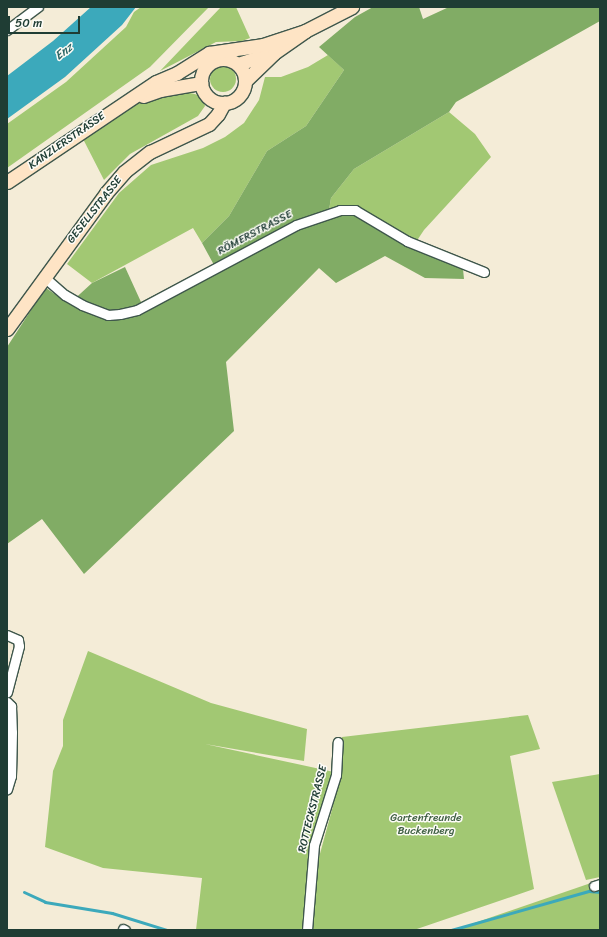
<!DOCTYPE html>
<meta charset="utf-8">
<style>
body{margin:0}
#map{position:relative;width:607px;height:937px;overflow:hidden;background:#f4ecd7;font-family:Sriracha,sans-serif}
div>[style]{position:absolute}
.green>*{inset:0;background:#a2c873}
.round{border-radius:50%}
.forest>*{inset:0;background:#81ac65}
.water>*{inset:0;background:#3ca9bb}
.stream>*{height:3px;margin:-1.5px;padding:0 1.5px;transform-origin:1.5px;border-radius:1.5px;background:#3ca9bb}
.roads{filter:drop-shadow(1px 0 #3f574c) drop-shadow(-1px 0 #3f574c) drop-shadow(0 1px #3f574c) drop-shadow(0 -1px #3f574c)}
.street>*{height:9px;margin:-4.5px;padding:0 4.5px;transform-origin:4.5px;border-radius:4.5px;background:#fff}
.secondary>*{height:13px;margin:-6.5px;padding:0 6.5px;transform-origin:6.5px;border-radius:6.5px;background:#fee4c5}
.secondary>.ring{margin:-6.5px;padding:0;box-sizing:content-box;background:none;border:13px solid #fee4c5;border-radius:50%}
span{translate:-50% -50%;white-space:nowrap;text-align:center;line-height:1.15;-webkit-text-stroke:3px #fdfcf7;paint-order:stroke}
.street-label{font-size:11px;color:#1f3d34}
.park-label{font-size:11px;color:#406044}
.water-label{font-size:12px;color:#296363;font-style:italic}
.frame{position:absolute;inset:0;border:8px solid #1f3d34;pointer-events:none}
.scale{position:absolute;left:8px;top:16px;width:72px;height:18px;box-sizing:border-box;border:2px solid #1f3d34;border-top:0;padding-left:5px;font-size:12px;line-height:14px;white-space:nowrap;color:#1f3d34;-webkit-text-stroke:3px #fdfcf7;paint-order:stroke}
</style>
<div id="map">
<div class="green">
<i style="clip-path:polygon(141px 7px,209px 7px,150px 67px,7px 168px,7px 124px,66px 82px,126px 27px,134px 12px)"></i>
<i style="clip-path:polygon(221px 7px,236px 7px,250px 38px,242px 41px,216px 42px,160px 71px)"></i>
<i style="clip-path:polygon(328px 55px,344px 70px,306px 126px,267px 151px,229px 216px,202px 243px,193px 228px,92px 283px,67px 264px,119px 193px,151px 165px,203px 148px,225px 137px,244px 123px,259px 100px,265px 77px,281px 77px,308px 67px)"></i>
<i class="round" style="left:210px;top:66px;width:26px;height:26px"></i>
<i style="clip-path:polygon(183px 91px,202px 96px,205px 106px,198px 116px,130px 154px,104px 180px,81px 135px,132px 105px,164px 93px)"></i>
<i style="clip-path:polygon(449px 112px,475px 134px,491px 157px,424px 230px,416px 242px,356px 207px,329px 210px,331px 198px,354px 169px)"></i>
<i style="clip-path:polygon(88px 651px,211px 703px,307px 729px,304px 761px,205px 744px,334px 772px,308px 861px,303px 930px,196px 930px,202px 878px,103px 868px,45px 847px,53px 771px,63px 746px,63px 720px)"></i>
<i style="clip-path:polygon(528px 715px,540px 749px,510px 756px,534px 889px,414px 930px,313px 930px,315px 872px,333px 806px,342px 737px)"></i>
<i style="clip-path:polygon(600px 774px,600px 877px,586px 880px,552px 782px)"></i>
<i style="clip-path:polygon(600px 881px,600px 930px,454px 930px,588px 884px)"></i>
</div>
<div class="forest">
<i style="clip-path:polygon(373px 7px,419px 7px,423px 19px,449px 7px,600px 7px,600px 21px,456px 102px,449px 112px,354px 169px,331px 198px,329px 210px,353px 215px,463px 269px,464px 279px,425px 278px,385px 256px,336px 283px,319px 268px,226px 362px,234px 431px,84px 574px,42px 519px,7px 544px,7px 347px,35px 304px,46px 288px,69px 304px,92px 283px,125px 267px,141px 302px,214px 265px,202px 243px,229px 216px,267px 151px,306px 126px,344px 70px,319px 47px,355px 17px)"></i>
</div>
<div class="water">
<i style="clip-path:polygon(91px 7px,136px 7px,122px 25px,65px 77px,7px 119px,7px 76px,53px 41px)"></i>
</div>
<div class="stream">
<i style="left:24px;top:892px;width:23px;rotate:25deg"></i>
<i style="left:45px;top:902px;width:68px;rotate:9.3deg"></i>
<i style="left:112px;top:913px;width:58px;rotate:17.2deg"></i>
<i style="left:451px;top:930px;width:143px;rotate:-15.8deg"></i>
<i style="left:589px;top:891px;width:11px;rotate:5deg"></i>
</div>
<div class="roads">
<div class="street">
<i style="left:7px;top:30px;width:39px;rotate:-37deg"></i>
<i style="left:44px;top:277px;width:28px;rotate:41deg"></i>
<i style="left:65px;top:295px;width:20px;rotate:30deg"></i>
<i style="left:82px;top:305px;width:28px;rotate:21deg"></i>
<i style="left:108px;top:315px;width:12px;rotate:-5deg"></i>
<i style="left:120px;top:314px;width:17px;rotate:-13deg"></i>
<i style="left:137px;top:310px;width:180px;rotate:-28.1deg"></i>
<i style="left:296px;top:225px;width:46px;rotate:-18.8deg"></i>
<i style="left:340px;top:210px;width:15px"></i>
<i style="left:355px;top:210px;width:61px;rotate:30.8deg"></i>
<i style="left:407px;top:241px;width:83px;rotate:21.9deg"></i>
<i style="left:7px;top:635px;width:12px;rotate:24deg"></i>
<i style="left:18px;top:640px;width:6px;rotate:81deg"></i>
<i style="left:19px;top:646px;width:48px;rotate:104.6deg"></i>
<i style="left:7px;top:702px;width:6px;rotate:45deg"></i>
<i style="left:11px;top:706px;width:26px;rotate:88deg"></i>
<i style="left:12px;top:732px;width:44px;rotate:91.3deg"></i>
<i style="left:11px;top:776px;width:14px;rotate:107deg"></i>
<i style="left:594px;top:886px;width:6px;rotate:-18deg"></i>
<i style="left:123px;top:929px;width:2px;rotate:27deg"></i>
<i style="left:307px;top:930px;width:85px;rotate:-85.3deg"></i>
<i style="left:314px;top:845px;width:73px;rotate:-72.6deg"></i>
<i style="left:336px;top:775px;width:33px;rotate:-87deg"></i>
</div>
<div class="secondary">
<i class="ring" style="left:201px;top:59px;width:31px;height:31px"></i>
<i style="left:238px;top:64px;width:36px;rotate:-18deg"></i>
<i style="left:245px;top:81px;width:40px;rotate:-44deg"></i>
<i style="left:274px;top:53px;width:38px;rotate:-35deg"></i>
<i style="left:305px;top:31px;width:53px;rotate:-27.1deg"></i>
<i style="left:143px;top:96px;width:18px;rotate:-19deg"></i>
<i style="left:160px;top:90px;width:42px;rotate:-9.7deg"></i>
<i style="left:7px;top:182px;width:179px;rotate:-33.9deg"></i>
<i style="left:156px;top:82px;width:23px;rotate:-23deg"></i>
<i style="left:177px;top:73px;width:38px;rotate:-32deg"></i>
<i style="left:209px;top:53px;width:55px;rotate:-8.4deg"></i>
<i style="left:263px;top:45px;width:44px;rotate:-18.4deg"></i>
<i style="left:7px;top:329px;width:168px;rotate:-53.9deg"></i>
<i style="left:106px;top:193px;width:28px;rotate:-49deg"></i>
<i style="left:124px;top:172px;width:33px;rotate:-38deg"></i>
<i style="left:150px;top:152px;width:65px;rotate:-25.4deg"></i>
<i style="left:209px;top:124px;width:13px;rotate:-48deg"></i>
<i style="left:218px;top:114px;width:13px;rotate:-61deg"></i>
</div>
</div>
<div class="street-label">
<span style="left:67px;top:141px;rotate:-35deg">KANZLERSTRASSE</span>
<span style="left:95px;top:210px;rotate:-52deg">GESELLSTRASSE</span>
<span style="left:255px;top:233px;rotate:-28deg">RÖMERSTRASSE</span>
<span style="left:313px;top:809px;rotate:-76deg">ROTTECKSTRASSE</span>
</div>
<div class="park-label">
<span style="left:426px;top:825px">Gartenfreunde<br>Buckenberg</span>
</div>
<div class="water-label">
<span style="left:64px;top:52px;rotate:-38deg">Enz</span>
</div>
<div class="frame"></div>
<div class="scale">50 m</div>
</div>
